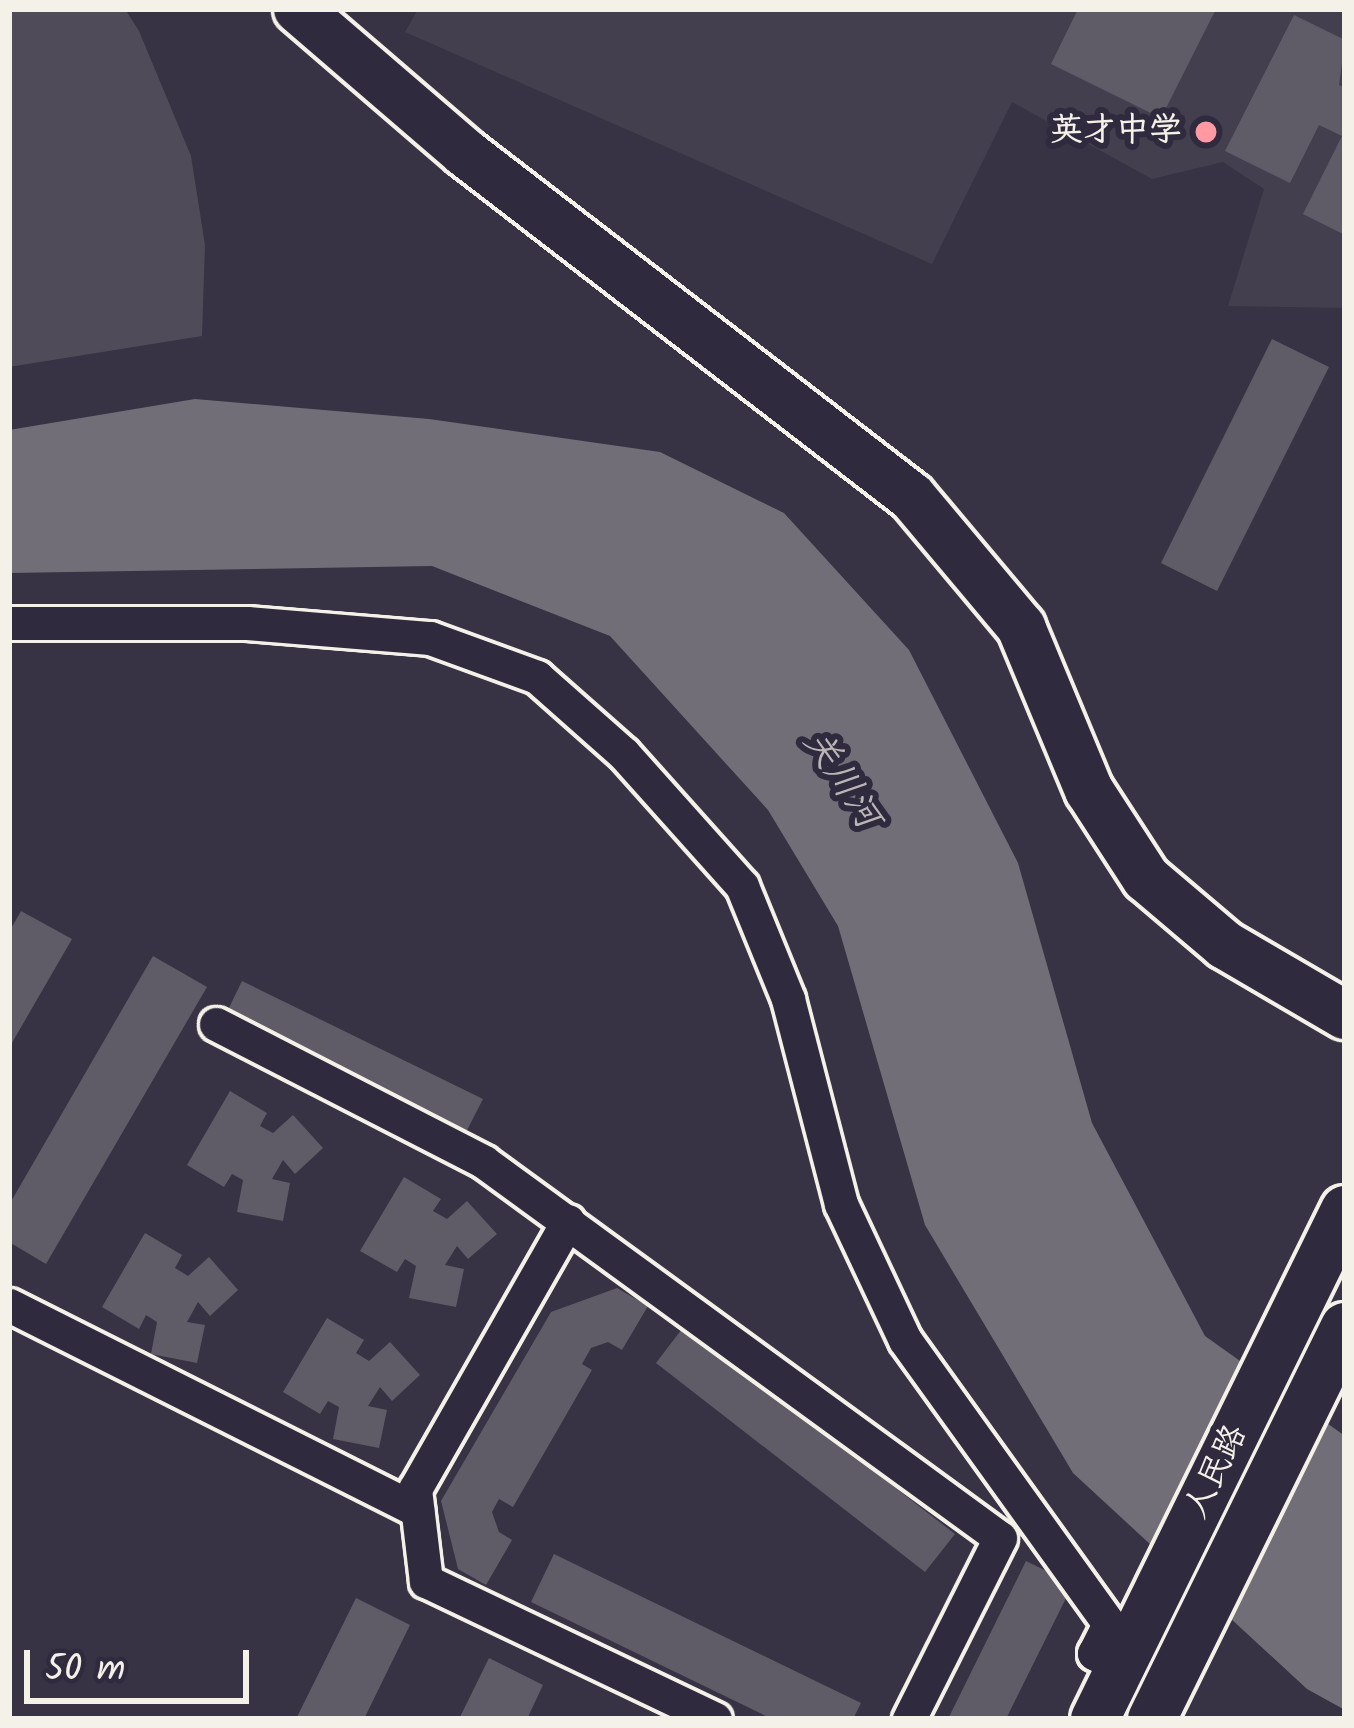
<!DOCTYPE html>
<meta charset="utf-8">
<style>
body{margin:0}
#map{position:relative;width:1354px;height:1728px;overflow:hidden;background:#373244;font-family:Kalam,"LXGW WenKai TC",sans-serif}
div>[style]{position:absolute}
.built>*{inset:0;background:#433f4e}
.green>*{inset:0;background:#504b59}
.water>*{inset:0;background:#726e77}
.building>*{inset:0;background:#5f5c67}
.roads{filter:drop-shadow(3px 0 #f4f1e8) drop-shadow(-3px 0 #f4f1e8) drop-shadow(0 3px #f4f1e8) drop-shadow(0 -3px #f4f1e8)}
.street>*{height:33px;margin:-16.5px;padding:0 16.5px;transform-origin:16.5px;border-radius:16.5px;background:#2f2a3d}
.secondary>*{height:48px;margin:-24px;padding:0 24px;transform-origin:24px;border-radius:24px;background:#2f2a3d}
.dots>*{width:33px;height:33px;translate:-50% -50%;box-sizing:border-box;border:6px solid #2f2a3d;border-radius:50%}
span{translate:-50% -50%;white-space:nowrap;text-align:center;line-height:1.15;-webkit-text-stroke:12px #2f2a3d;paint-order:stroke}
.poi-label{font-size:33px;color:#f4f1e8;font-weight:700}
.right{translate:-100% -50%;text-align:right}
.street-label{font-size:33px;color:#f4f1e8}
.water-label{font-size:36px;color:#bab6b5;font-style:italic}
.frame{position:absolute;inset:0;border:12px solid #f4f1e8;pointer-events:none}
.scale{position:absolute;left:24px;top:1650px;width:225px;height:54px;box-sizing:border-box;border:6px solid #f4f1e8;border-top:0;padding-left:15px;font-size:36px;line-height:42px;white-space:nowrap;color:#f4f1e8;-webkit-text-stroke:9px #2f2a3d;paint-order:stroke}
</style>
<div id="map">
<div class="built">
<i style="clip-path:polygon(418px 9px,1345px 9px,1345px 308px,1228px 306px,1264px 189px,1223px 162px,1152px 179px,1012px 102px,932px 264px,405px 32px)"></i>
</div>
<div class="green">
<i style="clip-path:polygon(9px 9px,125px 9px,139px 31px,191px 156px,205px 245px,202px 336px,9px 367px)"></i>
</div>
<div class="water">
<i style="clip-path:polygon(195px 399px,429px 419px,660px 452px,784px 513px,909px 650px,1018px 863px,1092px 1123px,1205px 1336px,1345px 1436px,1345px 1710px,1307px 1689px,1073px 1473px,925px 1225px,838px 926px,768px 810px,610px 636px,432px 566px,9px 573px,9px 430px)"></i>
</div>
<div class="building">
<i style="clip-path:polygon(1078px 9px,1216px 9px,1161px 118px,1051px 64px)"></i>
<i style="clip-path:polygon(1294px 15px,1345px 40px,1339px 85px,1345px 88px,1345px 235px,1303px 214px,1342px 136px,1319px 125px,1290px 183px,1225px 151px)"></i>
<i style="clip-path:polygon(1272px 339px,1329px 367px,1217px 591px,1161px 563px)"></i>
<i style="clip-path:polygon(21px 911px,72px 939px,9px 1048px,9px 932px)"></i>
<i style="clip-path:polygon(153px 956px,207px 987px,46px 1264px,9px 1242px,9px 1205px)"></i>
<i style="clip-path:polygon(242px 981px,483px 1099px,463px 1138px,223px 1020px)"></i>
<i style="clip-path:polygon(230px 1091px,267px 1113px,260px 1126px,273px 1133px,293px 1115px,323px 1148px,295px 1174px,283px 1160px,272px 1179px,290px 1183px,283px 1221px,237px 1212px,243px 1180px,232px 1174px,224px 1187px,187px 1165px)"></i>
<i style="clip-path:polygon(404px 1177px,441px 1199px,433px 1211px,447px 1219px,467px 1201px,497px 1234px,468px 1259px,457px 1246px,445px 1265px,464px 1269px,456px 1307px,409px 1298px,416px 1266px,405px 1259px,397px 1272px,360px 1251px)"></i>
<i style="clip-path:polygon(145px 1233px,182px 1255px,175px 1268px,188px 1276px,209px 1257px,238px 1290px,210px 1316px,198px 1302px,187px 1322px,205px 1325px,197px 1363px,151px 1354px,157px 1322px,146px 1315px,139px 1329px,102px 1307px)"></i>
<i style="clip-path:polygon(617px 1288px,648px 1306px,622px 1350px,608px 1342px,591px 1348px,582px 1364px,592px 1370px,513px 1507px,499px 1499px,492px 1512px,499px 1532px,512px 1540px,486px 1585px,458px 1569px,441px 1501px,551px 1312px)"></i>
<i style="clip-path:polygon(327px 1318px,364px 1340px,356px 1353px,369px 1361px,390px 1342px,420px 1375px,392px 1401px,380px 1387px,368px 1406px,387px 1410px,379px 1448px,333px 1439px,339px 1407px,328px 1401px,320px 1414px,283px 1392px)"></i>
<i style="clip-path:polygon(685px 1325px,955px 1534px,925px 1572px,656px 1363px)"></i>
<i style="clip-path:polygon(554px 1554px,861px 1703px,853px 1719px,772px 1719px,531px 1602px)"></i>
<i style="clip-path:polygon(1026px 1561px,1073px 1584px,1006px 1719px,948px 1719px)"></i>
<i style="clip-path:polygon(356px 1598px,410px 1625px,364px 1719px,296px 1719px)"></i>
<i style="clip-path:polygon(489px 1658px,543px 1685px,527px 1719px,459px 1719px)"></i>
</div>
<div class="roads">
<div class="street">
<i style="left:9px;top:623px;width:238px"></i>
<i style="left:247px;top:623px;width:184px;rotate:4.7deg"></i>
<i style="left:430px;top:638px;width:114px;rotate:20deg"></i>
<i style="left:537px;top:677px;width:116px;rotate:41.5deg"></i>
<i style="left:624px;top:754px;width:177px;rotate:48.2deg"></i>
<i style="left:742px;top:886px;width:122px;rotate:67.8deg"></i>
<i style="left:788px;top:999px;width:212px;rotate:75.5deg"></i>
<i style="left:841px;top:1204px;width:150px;rotate:64.8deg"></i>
<i style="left:905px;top:1340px;width:350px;rotate:54.3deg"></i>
<i style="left:1109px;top:1624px;width:33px;rotate:117deg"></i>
<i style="left:1094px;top:1653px;width:31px;rotate:29deg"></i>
<i style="left:216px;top:1024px;width:301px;rotate:27.2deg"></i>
<i style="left:484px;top:1162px;width:638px;rotate:36.08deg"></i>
<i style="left:1000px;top:1538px;width:203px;rotate:116.7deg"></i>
<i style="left:568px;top:1221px;width:309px;rotate:119.7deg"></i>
<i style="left:415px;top:1489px;width:93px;rotate:83.2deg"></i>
<i style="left:426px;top:1581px;width:320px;rotate:25.5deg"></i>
<i style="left:9px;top:1305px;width:457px;rotate:26.7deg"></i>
</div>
<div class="secondary">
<i style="left:298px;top:9px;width:219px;rotate:40.7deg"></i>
<i style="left:464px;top:152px;width:565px;rotate:37.6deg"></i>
<i style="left:912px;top:497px;width:170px;rotate:50deg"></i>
<i style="left:1021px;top:627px;width:177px;rotate:67.4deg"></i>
<i style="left:1089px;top:790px;width:105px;rotate:57.1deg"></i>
<i style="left:1146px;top:878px;width:104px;rotate:40.3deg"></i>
<i style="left:1225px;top:945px;width:139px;rotate:30.3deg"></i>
<i style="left:1095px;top:1719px;width:567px;rotate:-63.84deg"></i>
<i style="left:1152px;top:1719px;width:437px;rotate:-63.8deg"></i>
</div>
</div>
<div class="dots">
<i style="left:1206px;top:132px;background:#ff9aa2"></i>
</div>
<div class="poi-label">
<span class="right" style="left:1182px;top:132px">英才中学</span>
</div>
<div class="street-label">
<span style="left:1217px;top:1472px;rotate:-64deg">人民路</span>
</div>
<div class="water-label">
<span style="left:841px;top:780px;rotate:57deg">关川河</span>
</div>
<div class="frame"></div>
<div class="scale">50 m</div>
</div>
